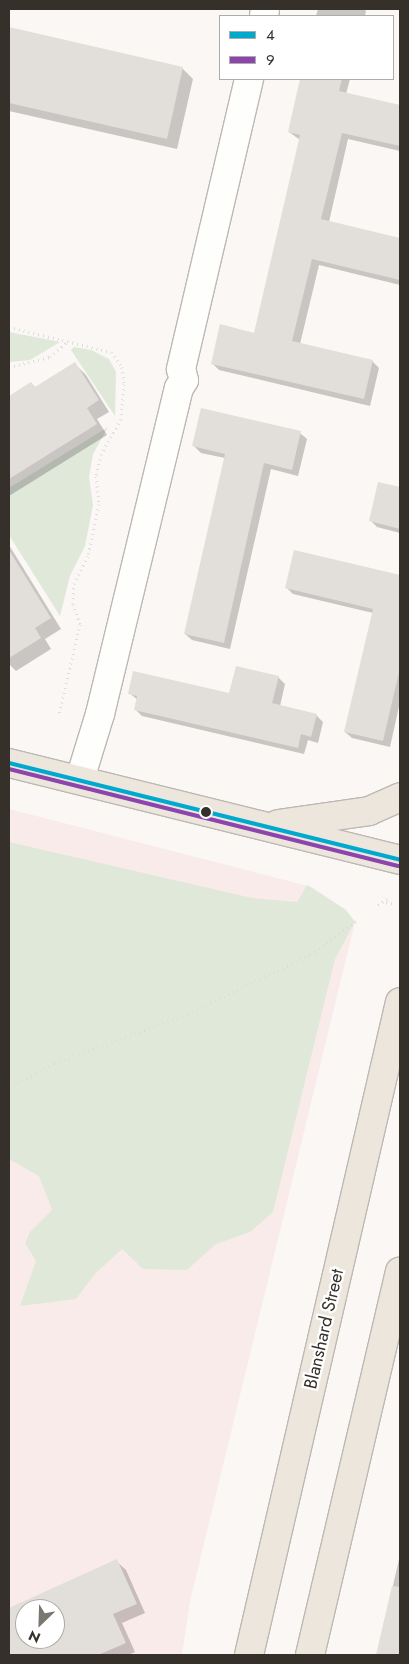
<!DOCTYPE html>
<style>
body{margin:0}
#map{position:relative;width:409px;height:1664px;overflow:hidden;background:#faf7f4;font-family:Jost,sans-serif}
div>[style]{position:absolute}
.education>*{inset:0;background:#f9ebea}
.green>*{inset:0;background:#e0e8da}
.shadow>*{inset:0;background:#0003}
.building>*{inset:0;background:#e2ded9}
.path>*{height:3px;margin-top:-1.5px;transform-origin:0;background:repeating-linear-gradient(90deg,#dddddb 0 1px,transparent 0 5px)}
.roads{filter:drop-shadow(1px 0 #bcb8b3) drop-shadow(-1px 0 #bcb8b3) drop-shadow(0 1px #bcb8b3) drop-shadow(0 -1px #bcb8b3)}
.minor>*{height:28px;margin:-14px;padding:0 14px;transform-origin:14px;border-radius:14px;background:#fefefd}
.major>*{height:28px;margin:-14px;padding:0 14px;transform-origin:14px;border-radius:14px;background:#ece6dd}
.bus-1>*{height:4px;margin:-2px;padding:0 2px;transform-origin:2px;border-radius:2px;background:#00a9ce}
.bus-2>*{height:4px;margin:-2px;padding:0 2px;transform-origin:2px;border-radius:2px;background:#8e44ad}
.dots>*{width:14px;height:14px;translate:-50% -50%;box-sizing:border-box;border:2px solid #fff;border-radius:50%}
span{translate:-50% -50%;white-space:nowrap;text-align:center;line-height:1.15;-webkit-text-stroke:4.5px #fff;paint-order:stroke}
.street-label{font-size:18px;color:#353029}
.frame{position:absolute;inset:0;border:10px solid #353029;pointer-events:none}
.legend{position:absolute;left:219px;top:15px;width:175px;height:65px;box-sizing:border-box;background:#fff;border:1px solid #aeaca9;margin:0;padding:6px 9px;list-style:none;font-size:15px;color:#353029}
.legend li{display:flex;align-items:center;gap:10px;height:25px}
.legend b{width:25px;border:1px solid #aeaca9}
.north{position:absolute;left:15px;top:1599px;width:50px;height:50px;box-sizing:border-box;background:#fff;border:1px solid #aeaca9;border-radius:50%;rotate:204deg;font-size:14px;font-weight:700;line-height:20px;text-align:center;color:#353029}
.north::after{content:'';display:block;margin:auto;width:18px;height:22px;background:#7a7670;clip-path:polygon(50% 0,100% 100%,50% 72%,0 100%)}
</style>
<div id="map">
<div class="education">
<i style="clip-path:polygon(evenodd,9px 809px,312px 887px,346px 910px,355px 922px,190px 1601px,182px 1655px,9px 1655px,9px 809px,25px 1609px,55px 1609px,55px 1639px,25px 1639px,25px 1609px)"></i>
</div>
<div class="green">
<i style="clip-path:polygon(9px 332px,60px 342px,30px 360px,9px 362px)"></i>
<i style="clip-path:polygon(74px 347px,91px 350px,109px 359px,116px 372px,115px 416px,71px 350px)"></i>
<i style="clip-path:polygon(108px 427px,93px 454px,89px 477px,93px 505px,85px 546px,70px 576px,60px 616px,9px 535px,9px 488px)"></i>
<i style="clip-path:polygon(9px 842px,252px 898px,297px 902px,307px 885px,346px 910px,355px 922px,335px 959px,273px 1212px,250px 1232px,216px 1244px,187px 1270px,143px 1269px,122px 1249px,94px 1275px,76px 1299px,20px 1306px,36px 1261px,25px 1243px,30px 1232px,52px 1210px,39px 1176px,9px 1159px)"></i>
</div>
<div class="shadow">
<i style="clip-path:polygon(318px 9px,364px 9px,366px 11px,365px 16px,316px 16px)"></i>
<i style="clip-path:polygon(9px 29px,182px 68px,193px 79px,177px 149px,9px 111px)"></i>
<i style="clip-path:polygon(302px 79px,350px 79px,346px 94px,400px 106px,400px 151px,348px 139px,329px 222px,400px 240px,400px 285px,319px 265px,300px 344px,372px 361px,379px 368px,370px 406px,219px 370px,212px 363px,255px 334px,300px 140px,289px 132px)"></i>
<i style="clip-path:polygon(75px 364px,86px 375px,109px 412px,97px 419px,107px 435px,9px 496px,9px 397px,31px 383px,36px 388px)"></i>
<i style="clip-path:polygon(300px 433px,307px 439px,298px 476px,271px 469px,230px 649px,192px 640px,185px 634px,225px 458px,201px 453px,194px 446px)"></i>
<i style="clip-path:polygon(379px 483px,400px 488px,400px 533px,377px 527px,370px 520px)"></i>
<i style="clip-path:polygon(9px 545px,61px 629px,45px 639px,51px 649px,16px 671px,9px 664px)"></i>
<i style="clip-path:polygon(295px 551px,400px 576px,400px 702px,390px 747px,352px 738px,345px 732px,373px 613px,293px 594px,286px 587px)"></i>
<i style="clip-path:polygon(278px 677px,285px 684px,280px 706px,316px 715px,323px 722px,318px 743px,308px 740px,304px 754px,142px 716px,135px 709px,138px 700px,129px 693px,230px 695px)"></i>
<i style="clip-path:polygon(400px 1555px,400px 1655px,377px 1655px)"></i>
<i style="clip-path:polygon(evenodd,116px 1561px,126px 1570px,145px 1613px,122px 1623px,135px 1652px,128px 1655px,9px 1655px,9px 1609px,116px 1561px,25px 1609px,55px 1609px,55px 1639px,25px 1639px,25px 1609px)"></i>
</div>
<div class="building">
<i style="clip-path:polygon(9px 27px,183px 67px,167px 139px,9px 103px)"></i>
<i style="clip-path:polygon(300px 79px,342px 79px,339px 91px,400px 105px,400px 146px,342px 133px,321px 219px,400px 238px,400px 280px,312px 259px,292px 341px,373px 360px,364px 399px,211px 364px,220px 324px,254px 333px,300px 135px,288px 132px)"></i>
<i style="clip-path:polygon(75px 362px,99px 400px,87px 408px,97px 424px,9px 479px,9px 396px,31px 382px,35px 387px)"></i>
<i style="clip-path:polygon(201px 408px,301px 431px,292px 470px,264px 463px,224px 643px,184px 634px,225px 454px,192px 446px)"></i>
<i style="clip-path:polygon(378px 482px,400px 487px,400px 529px,369px 521px)"></i>
<i style="clip-path:polygon(9px 550px,51px 618px,35px 628px,41px 638px,9px 658px)"></i>
<i style="clip-path:polygon(294px 550px,400px 575px,400px 668px,383px 741px,344px 732px,373px 609px,285px 588px)"></i>
<i style="clip-path:polygon(236px 666px,279px 676px,272px 703px,317px 714px,311px 737px,301px 734px,298px 748px,134px 710px,137px 696px,128px 694px,133px 671px,229px 693px)"></i>
<i style="clip-path:polygon(evenodd,117px 1559px,137px 1604px,113px 1614px,126px 1643px,98px 1655px,9px 1655px,9px 1608px,117px 1559px,25px 1609px,55px 1609px,55px 1639px,25px 1639px,25px 1609px)"></i>
<i style="clip-path:polygon(392px 1586px,400px 1587px,400px 1655px,376px 1655px)"></i>
</div>
<div class="path">
<i style="left:9px;top:327px;width:105px;rotate:13.8deg"></i>
<i style="left:111px;top:352px;width:19px;rotate:54deg"></i>
<i style="left:122px;top:367px;width:17px;rotate:83deg"></i>
<i style="left:124px;top:384px;width:35px;rotate:95deg"></i>
<i style="left:121px;top:419px;width:40px;rotate:119.7deg"></i>
<i style="left:101px;top:454px;width:23px;rotate:103deg"></i>
<i style="left:96px;top:476px;width:28px;rotate:84deg"></i>
<i style="left:99px;top:504px;width:53px;rotate:101.9deg"></i>
<i style="left:88px;top:556px;width:30px;rotate:117deg"></i>
<i style="left:74px;top:583px;width:21px;rotate:93deg"></i>
<i style="left:73px;top:604px;width:21px;rotate:71deg"></i>
<i style="left:80px;top:624px;width:92px;rotate:103.1deg"></i>
<i style="left:9px;top:367px;width:42px;rotate:-13.7deg"></i>
<i style="left:50px;top:357px;width:25px;rotate:-42deg"></i>
<i style="left:386px;top:902px;width:8px;rotate:14deg"></i>
<i style="left:378px;top:905px;width:13px;rotate:-32deg"></i>
<i style="left:9px;top:1088px;width:52px;rotate:-28.5deg"></i>
<i style="left:55px;top:1063px;width:142px;rotate:-20.2deg"></i>
<i style="left:188px;top:1014px;width:141px;rotate:-26deg"></i>
<i style="left:315px;top:952px;width:54px;rotate:-36.7deg"></i>
</div>
<div class="roads">
<div class="minor">
<i style="left:264px;top:16px;width:7px;rotate:-82deg"></i>
<i style="left:80px;top:779px;width:68px;rotate:-72.9deg"></i>
<i style="left:100px;top:714px;width:335px;rotate:-76.4deg"></i>
<i style="left:179px;top:388px;width:9px;rotate:-58deg"></i>
<i style="left:184px;top:380px;width:11px;rotate:-105deg"></i>
<i style="left:181px;top:369px;width:298px;rotate:-76.8deg"></i>
</div>
<div class="major">
<i style="left:9px;top:763px;width:403px;rotate:13.9deg"></i>
<i style="left:278px;top:824px;width:92px;rotate:-8.1deg"></i>
<i style="left:369px;top:811px;width:34px;rotate:-24deg"></i>
<i style="left:249px;top:1655px;width:670px;rotate:-76.98deg"></i>
<i style="left:310px;top:1655px;width:394px;rotate:-76.8deg"></i>
</div>
</div>
<div class="bus-1">
<i style="left:9px;top:763px;width:403px;rotate:13.9deg"></i>
</div>
<div class="bus-2">
<i style="left:9px;top:769px;width:401px;rotate:14deg"></i>
</div>
<div class="dots">
<i style="left:206px;top:812px;background:#353029"></i>
</div>
<div class="street-label">
<span style="left:324px;top:1329px;rotate:-77deg">Blanshard Street</span>
</div>
<div class="frame"></div>
<ul class="legend">
<li><b style="height:6px;background:#00a9ce"></b>4</li>
<li><b style="height:6px;background:#8e44ad"></b>9</li>
</ul>
<div class="north">N</div>
</div>
